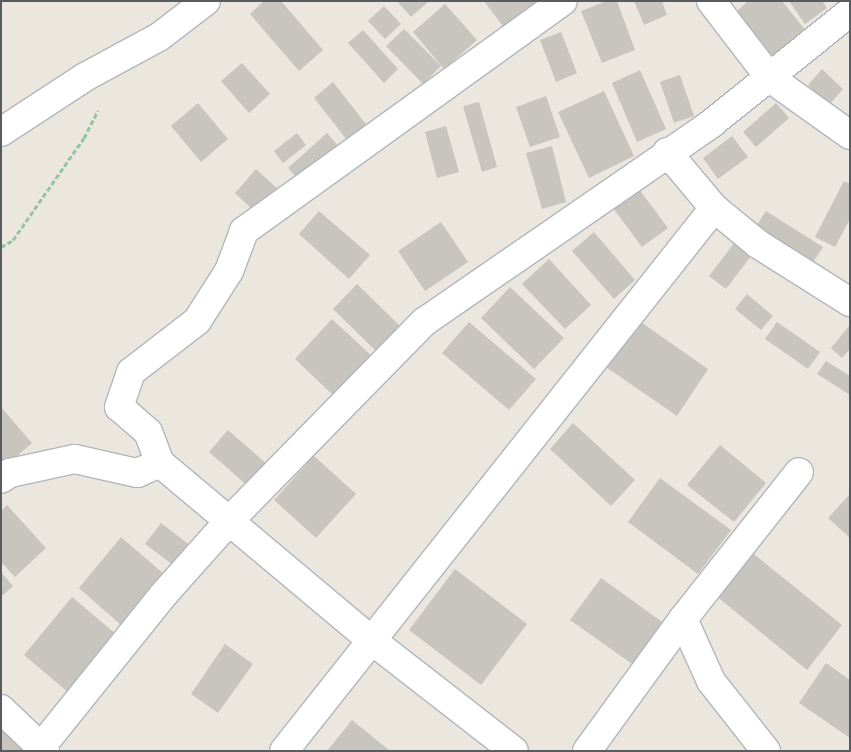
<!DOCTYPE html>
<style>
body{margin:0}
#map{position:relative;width:851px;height:752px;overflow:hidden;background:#ebe7df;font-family:Quicksand,sans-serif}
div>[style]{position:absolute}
.building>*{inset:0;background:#c8c4be}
.path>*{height:3px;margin-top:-1.5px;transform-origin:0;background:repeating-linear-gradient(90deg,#94c49e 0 5px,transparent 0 7.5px)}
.roads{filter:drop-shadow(1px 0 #b2b6ba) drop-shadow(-1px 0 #b2b6ba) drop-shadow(0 1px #b2b6ba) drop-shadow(0 -1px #b2b6ba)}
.minor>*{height:28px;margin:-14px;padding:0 14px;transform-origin:14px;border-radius:14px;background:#fff}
span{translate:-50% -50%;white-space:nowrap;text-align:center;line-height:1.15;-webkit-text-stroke:4.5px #fff;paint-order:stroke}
.frame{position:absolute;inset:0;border:2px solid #585c60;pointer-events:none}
</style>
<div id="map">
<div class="building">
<i style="clip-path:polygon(264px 1px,281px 1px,323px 50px,299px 71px,250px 14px)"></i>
<i style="clip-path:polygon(397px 1px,429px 1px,411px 17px)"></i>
<i style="clip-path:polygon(484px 1px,534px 1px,536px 5px,505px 29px)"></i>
<i style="clip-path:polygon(607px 1px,617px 1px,635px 50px,602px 63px,581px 11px)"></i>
<i style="clip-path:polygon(634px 1px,662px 1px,667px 15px,644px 25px)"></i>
<i style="clip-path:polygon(748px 1px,782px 1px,806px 31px,773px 57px,737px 11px)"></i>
<i style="clip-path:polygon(789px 1px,822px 1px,827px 8px,805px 24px)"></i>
<i style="clip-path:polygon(445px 4px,477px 40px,444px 69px,413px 32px)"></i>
<i style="clip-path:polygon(384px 6px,401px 24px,385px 39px,368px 21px)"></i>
<i style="clip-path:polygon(404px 29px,441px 66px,423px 84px,386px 46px)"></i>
<i style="clip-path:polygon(363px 30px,398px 69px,384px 83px,348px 43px)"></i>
<i style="clip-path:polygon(561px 32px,577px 73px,556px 82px,540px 40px)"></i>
<i style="clip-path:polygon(242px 63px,270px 94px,249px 113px,221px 81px)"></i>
<i style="clip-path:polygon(822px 69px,843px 89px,829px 105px,808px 85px)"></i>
<i style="clip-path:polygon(640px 70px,666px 129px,637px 142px,612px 83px)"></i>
<i style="clip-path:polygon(680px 75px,694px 116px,674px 123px,660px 82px)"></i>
<i style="clip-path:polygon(333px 82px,369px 128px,350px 144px,314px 98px)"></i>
<i style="clip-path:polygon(604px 91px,634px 156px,589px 178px,558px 112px)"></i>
<i style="clip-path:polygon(546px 96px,560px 137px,530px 147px,516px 107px)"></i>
<i style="clip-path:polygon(479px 102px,497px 167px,482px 172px,463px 106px)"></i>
<i style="clip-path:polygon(198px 103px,228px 139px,201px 162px,171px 126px)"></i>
<i style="clip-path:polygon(776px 103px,789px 118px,756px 147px,743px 132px)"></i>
<i style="clip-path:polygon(446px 126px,459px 172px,437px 178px,425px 132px)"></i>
<i style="clip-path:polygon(297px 133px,306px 145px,283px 163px,274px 151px)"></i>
<i style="clip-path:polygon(327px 133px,339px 147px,300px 182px,288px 168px)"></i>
<i style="clip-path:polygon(732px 136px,748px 157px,718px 179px,703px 158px)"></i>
<i style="clip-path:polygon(552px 146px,566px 202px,542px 209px,526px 153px)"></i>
<i style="clip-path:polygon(256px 169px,279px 190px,257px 214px,235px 193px)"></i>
<i style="clip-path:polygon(844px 181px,850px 184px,850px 219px,835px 247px,815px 237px)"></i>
<i style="clip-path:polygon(639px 189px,668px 228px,642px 247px,613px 208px)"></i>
<i style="clip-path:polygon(319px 211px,370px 255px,349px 279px,299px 234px)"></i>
<i style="clip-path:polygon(766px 211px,823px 247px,810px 267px,753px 231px)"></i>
<i style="clip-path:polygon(441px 222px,468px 262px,425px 291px,398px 251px)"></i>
<i style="clip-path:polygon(594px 232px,635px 280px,614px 299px,572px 251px)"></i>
<i style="clip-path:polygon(738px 238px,755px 251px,726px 289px,709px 276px)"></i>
<i style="clip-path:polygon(549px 259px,591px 305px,565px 329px,522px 284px)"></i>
<i style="clip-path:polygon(357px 284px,401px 327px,377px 352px,333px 309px)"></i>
<i style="clip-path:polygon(510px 287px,564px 338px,534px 369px,481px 318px)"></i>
<i style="clip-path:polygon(747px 294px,773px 316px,761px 330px,735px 309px)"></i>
<i style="clip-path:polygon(332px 319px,373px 357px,335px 397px,295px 359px)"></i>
<i style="clip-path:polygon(638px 320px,708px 369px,677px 416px,606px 367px)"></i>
<i style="clip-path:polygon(469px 322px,536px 379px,509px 410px,442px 353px)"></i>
<i style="clip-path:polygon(777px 322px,820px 352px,808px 369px,765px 339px)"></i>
<i style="clip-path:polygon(850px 325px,850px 349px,842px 358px,831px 348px)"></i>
<i style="clip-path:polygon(826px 361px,850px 376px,850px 395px,817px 374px)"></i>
<i style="clip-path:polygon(1px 407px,32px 443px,1px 470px)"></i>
<i style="clip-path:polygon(573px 423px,635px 480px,611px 506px,550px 449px)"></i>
<i style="clip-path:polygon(228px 430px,268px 465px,249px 487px,209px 452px)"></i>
<i style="clip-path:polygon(720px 445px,766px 483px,734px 522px,687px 485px)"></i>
<i style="clip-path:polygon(314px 456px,356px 494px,316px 538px,274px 500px)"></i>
<i style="clip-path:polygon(660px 478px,731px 530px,698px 574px,628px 522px)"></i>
<i style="clip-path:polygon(850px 494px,850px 538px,828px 518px)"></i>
<i style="clip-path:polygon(7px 505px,46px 548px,15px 577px,1px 562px,1px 511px)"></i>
<i style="clip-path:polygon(161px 523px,195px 549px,180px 570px,145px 544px)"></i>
<i style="clip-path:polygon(121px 537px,165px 575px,122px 626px,79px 588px)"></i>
<i style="clip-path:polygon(750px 551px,842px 625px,807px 670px,715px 595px)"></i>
<i style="clip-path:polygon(455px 569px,527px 624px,481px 685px,409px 630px)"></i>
<i style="clip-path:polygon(1px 572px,13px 586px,1px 597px)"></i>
<i style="clip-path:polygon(601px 578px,665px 624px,635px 666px,570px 620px)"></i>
<i style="clip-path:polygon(72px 597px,123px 640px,75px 698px,24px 655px)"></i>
<i style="clip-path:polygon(225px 644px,253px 664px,218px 713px,191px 694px)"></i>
<i style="clip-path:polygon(826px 663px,850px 680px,850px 738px,799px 703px)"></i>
<i style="clip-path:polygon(352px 720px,390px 751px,327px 751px)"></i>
<i style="clip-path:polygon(1px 729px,31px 751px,1px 751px)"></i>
</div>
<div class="path">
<i style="left:1px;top:247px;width:14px;rotate:-30deg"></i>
<i style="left:13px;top:240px;width:124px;rotate:-55.2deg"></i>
<i style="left:84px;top:138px;width:31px;rotate:-63deg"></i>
</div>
<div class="roads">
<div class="minor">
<i style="left:711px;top:1px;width:97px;rotate:52.5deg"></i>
<i style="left:770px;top:78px;width:98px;rotate:35.5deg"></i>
<i style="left:1px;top:132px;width:100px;rotate:-33.2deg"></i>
<i style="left:85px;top:77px;width:84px;rotate:-28.4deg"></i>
<i style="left:159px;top:37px;width:59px;rotate:-37.5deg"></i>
<i style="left:667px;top:152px;width:73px;rotate:50deg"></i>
<i style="left:714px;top:208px;width:57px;rotate:39.3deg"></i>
<i style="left:758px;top:244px;width:109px;rotate:32.2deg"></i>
<i style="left:160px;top:463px;width:274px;rotate:40deg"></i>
<i style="left:370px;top:639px;width:182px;rotate:37.9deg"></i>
<i style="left:1px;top:479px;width:11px;rotate:-34deg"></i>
<i style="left:10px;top:473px;width:66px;rotate:-12.2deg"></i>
<i style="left:75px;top:459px;width:64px;rotate:12.7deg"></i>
<i style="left:137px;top:473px;width:25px;rotate:-23deg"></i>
<i style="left:160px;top:463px;width:33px;rotate:-111deg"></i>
<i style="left:148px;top:432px;width:38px;rotate:-139deg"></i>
<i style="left:119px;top:407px;width:37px;rotate:-71deg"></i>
<i style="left:131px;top:372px;width:83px;rotate:-37.7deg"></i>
<i style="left:197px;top:321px;width:59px;rotate:-57.4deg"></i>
<i style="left:229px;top:271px;width:43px;rotate:-69.4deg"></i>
<i style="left:244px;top:231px;width:393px;rotate:-35.8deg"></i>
<i style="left:1px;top:709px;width:61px;rotate:43.7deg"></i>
<i style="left:41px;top:747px;width:196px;rotate:-51.2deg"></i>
<i style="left:164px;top:594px;width:99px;rotate:-48.3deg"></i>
<i style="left:230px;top:520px;width:277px;rotate:-45.6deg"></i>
<i style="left:424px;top:322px;width:350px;rotate:-34.6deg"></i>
<i style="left:712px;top:123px;width:177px;rotate:-38.8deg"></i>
<i style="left:284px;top:751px;width:693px;rotate:-51.62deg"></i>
<i style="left:587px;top:751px;width:163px;rotate:-54deg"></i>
<i style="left:766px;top:751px;width:89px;rotate:-128.2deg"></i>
<i style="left:711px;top:681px;width:68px;rotate:-114.3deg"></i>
<i style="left:683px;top:619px;width:187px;rotate:-51.7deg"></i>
</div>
</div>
<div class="frame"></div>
</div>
